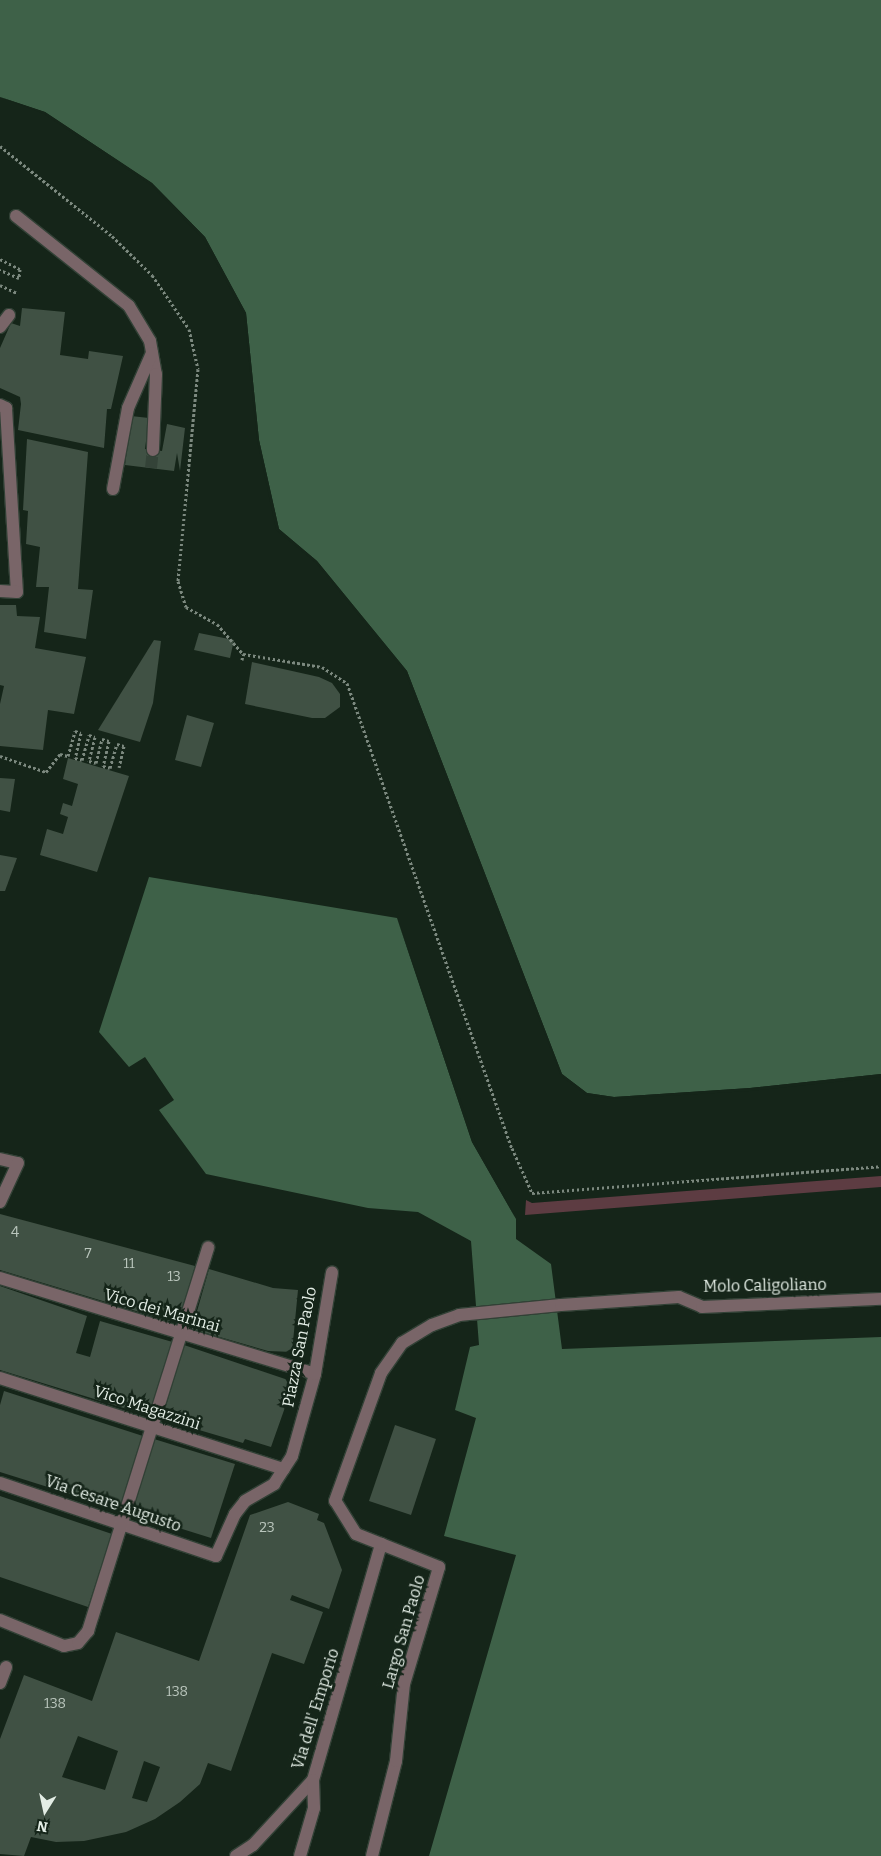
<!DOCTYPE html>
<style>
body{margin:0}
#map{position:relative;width:881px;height:1856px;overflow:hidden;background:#152519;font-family:Bitter,serif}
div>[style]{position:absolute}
.green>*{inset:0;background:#5d3c42}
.water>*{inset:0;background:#3e6148}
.pier>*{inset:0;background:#152519}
.building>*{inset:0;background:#405144}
.minor-tunnel>*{height:12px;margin-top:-6px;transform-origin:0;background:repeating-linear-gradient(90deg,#344338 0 12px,transparent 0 18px)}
.path>*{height:3px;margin-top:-1.5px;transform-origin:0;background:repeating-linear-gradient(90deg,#7c897f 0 2.5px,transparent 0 5px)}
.roads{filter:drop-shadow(1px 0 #324136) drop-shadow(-1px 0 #324136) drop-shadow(0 1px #324136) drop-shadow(0 -1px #324136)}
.minor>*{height:12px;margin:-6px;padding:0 6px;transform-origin:6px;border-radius:6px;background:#796568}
span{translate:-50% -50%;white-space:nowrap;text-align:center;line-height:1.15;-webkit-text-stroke:5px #152519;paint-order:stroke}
.number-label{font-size:14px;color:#bac6bd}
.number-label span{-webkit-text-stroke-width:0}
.street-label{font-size:16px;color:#e3ede5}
.north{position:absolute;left:20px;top:1786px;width:50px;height:50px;-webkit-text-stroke:4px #152519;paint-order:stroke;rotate:190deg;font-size:14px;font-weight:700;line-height:20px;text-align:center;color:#e3ede5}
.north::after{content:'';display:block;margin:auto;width:18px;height:22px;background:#e3ede5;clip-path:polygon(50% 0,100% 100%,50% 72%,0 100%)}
</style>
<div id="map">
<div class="green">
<i style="clip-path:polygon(881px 1176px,881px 1187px,525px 1215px,526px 1200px,532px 1203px)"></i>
</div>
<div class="water">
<i style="clip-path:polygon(0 0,881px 0,881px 1074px,750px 1088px,614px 1097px,587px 1093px,562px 1074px,407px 671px,317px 561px,279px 529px,259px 440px,246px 313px,205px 237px,152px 183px,45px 112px,0 97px)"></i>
<i style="clip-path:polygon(149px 877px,397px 918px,472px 1142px,516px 1219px,516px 1239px,551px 1264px,562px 1349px,881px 1337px,881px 1856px,429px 1856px,516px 1555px,444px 1536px,476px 1418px,455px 1410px,470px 1347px,479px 1345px,471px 1241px,418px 1212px,368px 1208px,206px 1174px,159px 1110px,174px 1100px,145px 1057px,129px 1067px,99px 1032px)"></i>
</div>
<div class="pier">
<i style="clip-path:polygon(0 97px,45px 112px,152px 183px,205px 237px,246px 313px,259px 440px,279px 529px,317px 561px,407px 671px,562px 1074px,587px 1093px,614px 1097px,750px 1088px,881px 1074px,881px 1077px,750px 1091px,614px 1099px,586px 1095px,561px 1076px,405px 672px,316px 563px,276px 530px,257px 440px,244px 314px,203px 239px,151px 185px,44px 114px)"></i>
<i style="clip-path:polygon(397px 918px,475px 1141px,516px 1219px,472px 1142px)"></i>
</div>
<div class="building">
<i style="clip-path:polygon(22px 308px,65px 312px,60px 355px,88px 359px,89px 351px,123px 356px,111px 409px,107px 409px,104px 448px,18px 430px,21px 404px,20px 397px,0 388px,0 348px,11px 323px,20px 326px)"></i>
<i style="clip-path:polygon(131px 416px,149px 418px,145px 449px,162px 451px,167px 424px,185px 428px,180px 471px,177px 453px,174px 471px,125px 465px)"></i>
<i style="clip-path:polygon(27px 439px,88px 452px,78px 589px,93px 590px,86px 639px,44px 632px,49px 587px,36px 587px,40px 547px,26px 544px,28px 511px,23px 510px)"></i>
<i style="clip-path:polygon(0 605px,16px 605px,17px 616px,40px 617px,35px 648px,86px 657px,74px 714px,48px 710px,43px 750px,0 746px,0 704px,4px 686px,0 685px)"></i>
<i style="clip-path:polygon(199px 633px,234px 640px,230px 658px,194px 650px)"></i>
<i style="clip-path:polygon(154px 640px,161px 641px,153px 703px,140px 742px,98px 730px)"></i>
<i style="clip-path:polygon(252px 662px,319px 677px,332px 683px,340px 694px,340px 707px,325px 718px,312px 718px,245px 704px)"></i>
<i style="clip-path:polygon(187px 715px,214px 723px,201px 767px,175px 760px)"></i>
<i style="clip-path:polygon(68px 758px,129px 776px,97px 872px,40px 855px,47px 829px,63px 834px,68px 817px,60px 814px,63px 803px,72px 806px,78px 784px,63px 779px)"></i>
<i style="clip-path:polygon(0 778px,15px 779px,10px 812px,0 810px)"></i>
<i style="clip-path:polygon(0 855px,17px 858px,5px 891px,0 891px)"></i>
<i style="clip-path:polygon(0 1214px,195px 1266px,179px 1324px,0 1270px)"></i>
<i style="clip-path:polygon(209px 1269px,273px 1288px,298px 1290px,292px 1352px,268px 1351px,192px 1329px)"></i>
<i style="clip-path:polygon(0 1286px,87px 1316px,76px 1353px,90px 1357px,100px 1321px,176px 1343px,153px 1417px,0 1370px)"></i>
<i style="clip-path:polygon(184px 1345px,294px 1382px,271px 1447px,245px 1439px,243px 1443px,162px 1419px)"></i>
<i style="clip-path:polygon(4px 1391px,146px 1437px,121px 1510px,0 1472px,0 1405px)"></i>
<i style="clip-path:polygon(395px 1425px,436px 1439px,411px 1515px,369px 1501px)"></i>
<i style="clip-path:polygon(154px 1439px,235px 1464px,211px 1538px,131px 1513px)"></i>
<i style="clip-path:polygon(0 1496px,112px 1534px,88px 1607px,0 1577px)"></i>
<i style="clip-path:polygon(evenodd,288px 1502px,319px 1514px,317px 1520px,324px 1523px,342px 1570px,329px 1609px,292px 1595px,290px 1600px,323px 1612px,304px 1664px,272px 1653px,231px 1771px,208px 1763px,200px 1784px,180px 1802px,155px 1819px,126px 1832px,84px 1841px,56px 1842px,31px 1837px,24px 1856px,0 1854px,0 1739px,24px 1675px,92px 1701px,116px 1632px,199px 1661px,250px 1515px,288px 1502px,78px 1736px,118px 1751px,105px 1790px,62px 1777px,78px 1736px,288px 1502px,144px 1761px,160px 1767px,147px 1802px,132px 1798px,144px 1761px)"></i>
</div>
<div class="minor-tunnel">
<i style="left:151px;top:468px;width:18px;rotate:-84deg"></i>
</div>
<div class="path">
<i style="left:0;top:146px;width:144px;rotate:38.8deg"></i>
<i style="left:112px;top:236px;width:56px;rotate:44.3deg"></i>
<i style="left:152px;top:275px;width:65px;rotate:55.6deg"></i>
<i style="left:189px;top:329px;width:41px;rotate:77.3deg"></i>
<i style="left:198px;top:369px;width:213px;rotate:95.4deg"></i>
<i style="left:178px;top:581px;width:27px;rotate:73deg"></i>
<i style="left:186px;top:607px;width:35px;rotate:29deg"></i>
<i style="left:217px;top:624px;width:40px;rotate:49deg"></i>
<i style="left:243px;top:654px;width:80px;rotate:9.3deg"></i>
<i style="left:322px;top:667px;width:30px;rotate:33deg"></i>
<i style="left:347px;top:683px;width:493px;rotate:70.5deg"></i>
<i style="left:512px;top:1148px;width:49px;rotate:66deg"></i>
<i style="left:532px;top:1193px;width:350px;rotate:-4.4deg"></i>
<i style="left:0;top:259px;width:22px;rotate:27deg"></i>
<i style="left:20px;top:269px;width:9px;rotate:96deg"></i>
<i style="left:19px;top:278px;width:21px;rotate:-157deg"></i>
<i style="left:0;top:285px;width:19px;rotate:25deg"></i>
<i style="left:242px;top:660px;width:6px;rotate:-81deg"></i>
<i style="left:0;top:756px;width:49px;rotate:19.2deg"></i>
<i style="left:46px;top:772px;width:23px;rotate:-52deg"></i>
<i style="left:60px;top:754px;width:8px;rotate:14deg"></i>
<i style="left:68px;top:756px;width:26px;rotate:-74deg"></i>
<i style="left:75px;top:731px;width:6px;rotate:18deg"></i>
<i style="left:81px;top:733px;width:26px;rotate:103deg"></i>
<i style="left:75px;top:758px;width:7px;rotate:16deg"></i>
<i style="left:82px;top:760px;width:26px;rotate:-74deg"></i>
<i style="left:89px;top:735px;width:6px;rotate:18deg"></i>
<i style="left:95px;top:737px;width:25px;rotate:104deg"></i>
<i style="left:89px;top:761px;width:7px;rotate:16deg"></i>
<i style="left:96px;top:763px;width:25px;rotate:-76deg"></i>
<i style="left:102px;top:739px;width:7px;rotate:16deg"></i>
<i style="left:109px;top:741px;width:26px;rotate:103deg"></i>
<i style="left:103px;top:766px;width:7px;rotate:16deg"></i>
<i style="left:110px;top:768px;width:25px;rotate:-74deg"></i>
<i style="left:117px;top:744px;width:7px;rotate:16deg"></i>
<i style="left:124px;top:746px;width:22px;rotate:103deg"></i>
</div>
<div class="roads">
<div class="minor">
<i style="left:16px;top:216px;width:144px;rotate:38.5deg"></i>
<i style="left:129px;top:306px;width:41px;rotate:59deg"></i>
<i style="left:150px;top:341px;width:34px;rotate:80deg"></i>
<i style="left:156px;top:374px;width:76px;rotate:92.3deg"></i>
<i style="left:0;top:327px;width:15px;rotate:-53deg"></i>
<i style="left:0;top:405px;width:7px;rotate:27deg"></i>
<i style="left:6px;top:408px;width:184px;rotate:86.6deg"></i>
<i style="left:17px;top:592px;width:17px;rotate:-177deg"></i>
<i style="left:113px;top:489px;width:82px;rotate:-79.5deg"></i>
<i style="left:128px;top:408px;width:60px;rotate:-66.4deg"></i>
<i style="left:0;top:1159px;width:18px;rotate:13deg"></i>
<i style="left:18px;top:1163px;width:43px;rotate:114.8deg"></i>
<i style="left:0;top:1278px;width:329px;rotate:16.9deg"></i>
<i style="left:0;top:1378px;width:298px;rotate:17.8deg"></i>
<i style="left:0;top:1483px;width:228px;rotate:18.7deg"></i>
<i style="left:216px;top:1556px;width:46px;rotate:-65.7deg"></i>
<i style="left:235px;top:1514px;width:16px;rotate:-52deg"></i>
<i style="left:245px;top:1501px;width:34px;rotate:-30deg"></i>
<i style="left:274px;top:1484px;width:33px;rotate:-57deg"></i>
<i style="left:292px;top:1456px;width:85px;rotate:-74.3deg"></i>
<i style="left:315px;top:1374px;width:103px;rotate:-80.5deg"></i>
<i style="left:0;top:1620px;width:69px;rotate:22.1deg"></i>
<i style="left:64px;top:1646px;width:14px;rotate:-12deg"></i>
<i style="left:78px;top:1643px;width:16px;rotate:-50deg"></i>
<i style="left:88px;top:1631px;width:402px;rotate:-72.6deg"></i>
<i style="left:0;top:1683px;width:17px;rotate:-69deg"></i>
<i style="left:236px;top:1856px;width:20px;rotate:-33deg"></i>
<i style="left:253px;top:1845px;width:88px;rotate:-47.3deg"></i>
<i style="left:313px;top:1780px;width:246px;rotate:-73.9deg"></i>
<i style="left:300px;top:1856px;width:50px;rotate:-73.7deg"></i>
<i style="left:314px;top:1808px;width:28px;rotate:-92deg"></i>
<i style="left:372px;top:1856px;width:98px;rotate:-75.8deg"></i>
<i style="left:396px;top:1761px;width:77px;rotate:-84.1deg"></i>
<i style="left:404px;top:1684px;width:122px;rotate:-73.3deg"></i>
<i style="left:439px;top:1567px;width:89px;rotate:-158.3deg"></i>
<i style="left:356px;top:1534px;width:39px;rotate:-122deg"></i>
<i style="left:335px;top:1501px;width:136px;rotate:-70.2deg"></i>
<i style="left:381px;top:1373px;width:37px;rotate:-55deg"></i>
<i style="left:402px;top:1343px;width:35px;rotate:-31deg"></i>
<i style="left:432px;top:1325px;width:29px;rotate:-20deg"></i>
<i style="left:459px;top:1315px;width:102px;rotate:-5.6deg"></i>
<i style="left:561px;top:1305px;width:118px;rotate:-3.9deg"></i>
<i style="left:679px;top:1297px;width:25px;rotate:23deg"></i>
<i style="left:702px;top:1307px;width:179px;rotate:-2.6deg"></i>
</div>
</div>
<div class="number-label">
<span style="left:15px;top:1233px">4</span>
<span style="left:88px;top:1254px">7</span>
<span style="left:129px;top:1264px">11</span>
<span style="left:174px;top:1277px">13</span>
<span style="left:267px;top:1528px">23</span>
<span style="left:177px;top:1692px">138</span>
<span style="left:55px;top:1704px">138</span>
</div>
<div class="street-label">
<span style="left:765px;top:1286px;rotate:-1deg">Molo Caligoliano</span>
<span style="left:162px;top:1311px;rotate:16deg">Vico dei Marinai</span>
<span style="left:300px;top:1347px;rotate:-79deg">Piazza San Paolo</span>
<span style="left:147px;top:1408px;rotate:18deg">Vico Magazzini</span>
<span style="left:113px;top:1504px;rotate:19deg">Via Cesare Augusto</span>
<span style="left:404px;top:1632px;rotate:-74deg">Largo San Paolo</span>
<span style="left:316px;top:1709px;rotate:-73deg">Via dell' Emporio</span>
</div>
<div class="north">N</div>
</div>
